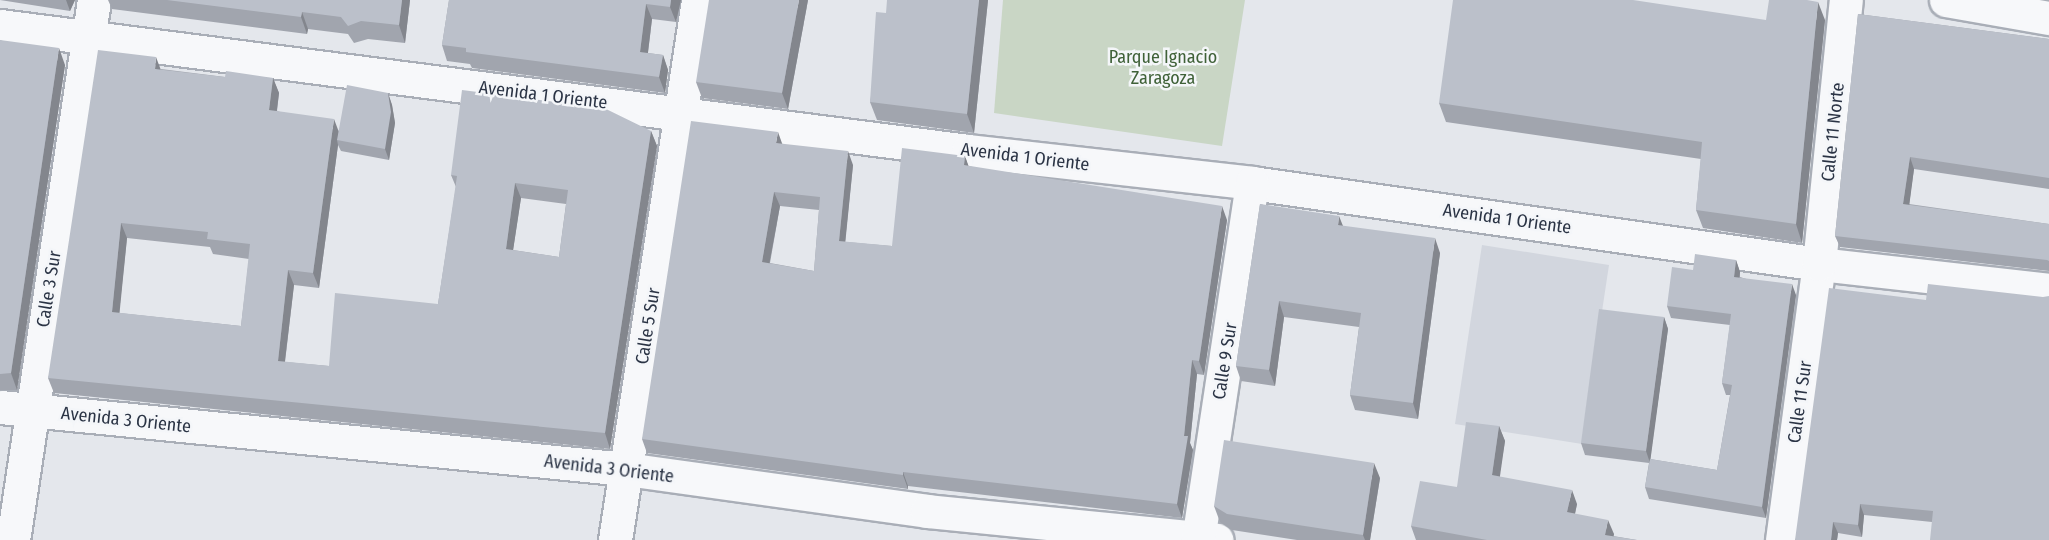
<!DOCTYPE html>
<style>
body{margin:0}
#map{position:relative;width:2049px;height:540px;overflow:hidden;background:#e4e7ec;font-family:"Fira Sans Condensed",sans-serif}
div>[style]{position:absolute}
.built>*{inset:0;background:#d2d6de}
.green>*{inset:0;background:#c9d6c5}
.roads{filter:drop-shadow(2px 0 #a9aeb7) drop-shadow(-2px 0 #a9aeb7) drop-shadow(0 2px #a9aeb7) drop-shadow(0 -2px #a9aeb7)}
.minor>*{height:33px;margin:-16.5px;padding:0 16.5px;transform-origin:16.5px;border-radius:16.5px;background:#f7f8fa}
.wall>*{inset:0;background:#a1a5ae}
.shaded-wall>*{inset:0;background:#83868d}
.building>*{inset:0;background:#bbc0ca}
span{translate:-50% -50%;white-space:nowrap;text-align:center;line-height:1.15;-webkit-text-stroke:5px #f4f6f9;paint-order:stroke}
.park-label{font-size:18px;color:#3f6138}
.street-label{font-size:18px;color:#2b3445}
</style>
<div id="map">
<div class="built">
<i style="clip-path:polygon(1482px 245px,1609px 265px,1582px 444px,1455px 424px)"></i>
</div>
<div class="green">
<i style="clip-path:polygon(1003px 0,1245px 0,1222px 146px,994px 113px)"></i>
</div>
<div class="roads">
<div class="minor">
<i style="left:1946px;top:0;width:105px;rotate:9.9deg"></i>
<i style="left:0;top:26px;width:976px;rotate:7.36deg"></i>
<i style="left:968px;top:151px;width:286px;rotate:6.4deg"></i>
<i style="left:1252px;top:183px;width:573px;rotate:8.13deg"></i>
<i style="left:1819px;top:264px;width:231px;rotate:6.4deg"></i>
<i style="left:0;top:407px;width:629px;rotate:5.66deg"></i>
<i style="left:626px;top:469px;width:304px;rotate:7.9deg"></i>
<i style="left:927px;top:511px;width:291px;rotate:5.7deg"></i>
<i style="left:13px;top:540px;width:546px;rotate:-81.47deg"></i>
<i style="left:615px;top:540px;width:546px;rotate:-81.26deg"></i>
<i style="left:1198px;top:540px;width:361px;rotate:-81.4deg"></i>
<i style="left:1782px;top:540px;width:278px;rotate:-82.4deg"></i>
<i style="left:1819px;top:264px;width:265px;rotate:-84.2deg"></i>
</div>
</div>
<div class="wall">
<i style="clip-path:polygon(0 0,75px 0,70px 11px)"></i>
<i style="clip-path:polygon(108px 0,410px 0,405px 43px,368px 39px,354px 43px,348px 34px,308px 29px,307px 34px,112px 9px)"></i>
<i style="clip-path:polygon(449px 0,681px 0,676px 22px,652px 19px,648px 53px,663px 55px,668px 70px,665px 93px,472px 68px,470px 64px,447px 61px,442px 45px)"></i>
<i style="clip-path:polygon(808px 0,788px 109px,702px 98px,696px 82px)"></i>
<i style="clip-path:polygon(988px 0,974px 133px,877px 120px,870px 102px,886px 13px)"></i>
<i style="clip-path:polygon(1858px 14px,2049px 39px,2049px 189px,1914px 169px,1909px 204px,2049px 224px,2049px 271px,1840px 247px,1835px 236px)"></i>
<i style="clip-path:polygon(1766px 20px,1825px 20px,1802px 243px,1703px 228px,1696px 210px,1701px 159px,1446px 122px,1439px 103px)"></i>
<i style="clip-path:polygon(0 40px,65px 65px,17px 390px,0 390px)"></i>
<i style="clip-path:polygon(evenodd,161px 69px,225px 77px,273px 78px,279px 93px,277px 111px,338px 131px,388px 93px,392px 105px,395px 123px,389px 160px,341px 151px,338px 145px,319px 288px,294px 285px,285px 362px,329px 366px,438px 304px,456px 187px,451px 175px,651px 131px,657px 146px,610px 449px,54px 393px,48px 378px,161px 69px,521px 198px,566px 204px,559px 257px,513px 250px,521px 198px,161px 69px,127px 238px,210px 247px,213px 254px,249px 259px,241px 326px,119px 313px,127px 238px)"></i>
<i style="clip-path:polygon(evenodd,782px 144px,853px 165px,845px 242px,892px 246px,965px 156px,968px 166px,1227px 220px,1204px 375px,1197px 374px,1190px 443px,1193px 450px,1182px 518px,908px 486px,908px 489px,647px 453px,642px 439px,782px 144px,780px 206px,819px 210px,814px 271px,770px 263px,780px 206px)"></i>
<i style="clip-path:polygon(1260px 204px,1440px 253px,1418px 419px,1355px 410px,1350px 395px,1359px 327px,1284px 317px,1275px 386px,1241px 381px,1236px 366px)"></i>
<i style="clip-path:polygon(1736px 260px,1740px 272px,1740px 277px,1796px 295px,1766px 518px,1649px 499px,1645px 487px,1649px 463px,1585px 455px,1581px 443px,1664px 317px,1668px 329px,1650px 459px,1717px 470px,1730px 395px,1726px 395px,1722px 383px,1730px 325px,1671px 318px,1667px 306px,1693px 270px)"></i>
<i style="clip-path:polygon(2043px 297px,1932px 522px,1864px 515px,1862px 537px,1838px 533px,1837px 540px,1795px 540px,1926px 300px)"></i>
<i style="clip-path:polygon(1499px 426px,1505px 441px,1499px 477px,1577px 504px,1575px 514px,1614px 534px,1613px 536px,1637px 540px,1416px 540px,1411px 526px,1457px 487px)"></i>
<i style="clip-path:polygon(1380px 478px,1370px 540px,1297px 540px,1232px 530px,1220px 522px,1214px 506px)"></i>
</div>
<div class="shaded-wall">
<i style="clip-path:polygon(66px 0,75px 0,70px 11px)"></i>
<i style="clip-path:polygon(402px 0,410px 0,405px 43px,399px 25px)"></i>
<i style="clip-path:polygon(671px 0,681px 0,676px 22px,670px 7px)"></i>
<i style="clip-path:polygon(799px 0,808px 0,788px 109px,782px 93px)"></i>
<i style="clip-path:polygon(979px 0,988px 0,974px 133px,967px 114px)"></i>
<i style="clip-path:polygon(1818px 2px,1825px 20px,1802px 243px,1796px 224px)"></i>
<i style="clip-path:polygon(646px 4px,652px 19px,646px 68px,640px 52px)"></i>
<i style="clip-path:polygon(302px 12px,308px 29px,307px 34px,301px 17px)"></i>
<i style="clip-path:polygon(59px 48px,65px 65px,17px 390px,11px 373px)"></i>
<i style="clip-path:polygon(663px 55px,668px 70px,665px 93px,659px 77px)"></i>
<i style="clip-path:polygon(156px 57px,162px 73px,155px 69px)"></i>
<i style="clip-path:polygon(273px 78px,279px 93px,275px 125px,269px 110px)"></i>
<i style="clip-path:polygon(388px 93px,392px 105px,395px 123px,389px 160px,385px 149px)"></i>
<i style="clip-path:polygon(334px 119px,340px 135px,337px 140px,338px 145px,319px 288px,313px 273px)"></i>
<i style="clip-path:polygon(651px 131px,657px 146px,610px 449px,605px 433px)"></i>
<i style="clip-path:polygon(778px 132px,783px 146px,776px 143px)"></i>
<i style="clip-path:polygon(848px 151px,853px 165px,844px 255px,839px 241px)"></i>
<i style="clip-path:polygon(965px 156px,970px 170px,964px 165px)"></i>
<i style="clip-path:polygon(1910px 157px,1914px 169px,1908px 215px,1903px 204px)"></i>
<i style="clip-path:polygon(515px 183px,521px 198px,511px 264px,506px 249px)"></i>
<i style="clip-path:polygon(774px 192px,780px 206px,767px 276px,762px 262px)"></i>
<i style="clip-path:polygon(1222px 206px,1227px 220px,1204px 375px,1199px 361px)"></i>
<i style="clip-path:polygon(1339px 216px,1345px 231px,1338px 225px)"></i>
<i style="clip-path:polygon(121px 223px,127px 238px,118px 328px,112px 312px)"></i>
<i style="clip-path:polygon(1435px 238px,1440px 253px,1418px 419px,1413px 403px)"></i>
<i style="clip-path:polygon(1736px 260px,1740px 272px,1738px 288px,1734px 277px)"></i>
<i style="clip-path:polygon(288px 270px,294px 285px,283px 377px,278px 361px)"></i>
<i style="clip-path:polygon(1792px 284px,1796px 295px,1766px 518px,1762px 507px)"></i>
<i style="clip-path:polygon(1279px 301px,1284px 317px,1275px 386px,1269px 370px)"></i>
<i style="clip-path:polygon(1664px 317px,1668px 329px,1650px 463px,1646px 451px)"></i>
<i style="clip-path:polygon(1192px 360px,1197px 374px,1190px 443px,1193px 450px,1182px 518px,1177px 504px)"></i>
<i style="clip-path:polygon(1499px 426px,1505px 441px,1498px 490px,1492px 475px)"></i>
<i style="clip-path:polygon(1374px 463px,1380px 478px,1370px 540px,1365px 540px,1363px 535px)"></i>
<i style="clip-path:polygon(903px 472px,908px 486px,908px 489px,903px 475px)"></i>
<i style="clip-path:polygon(1572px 490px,1577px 504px,1572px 527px,1567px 512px)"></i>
<i style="clip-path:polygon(1860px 504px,1864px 515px,1862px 537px,1858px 525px)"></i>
<i style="clip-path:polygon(1608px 520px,1614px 534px,1613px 540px,1605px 535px)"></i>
<i style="clip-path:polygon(1833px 522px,1838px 533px,1837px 540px,1831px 540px)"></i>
</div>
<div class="building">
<i style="clip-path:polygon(167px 0,402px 0,399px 25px,361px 21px,348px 26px,341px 17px,302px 12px,301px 17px)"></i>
<i style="clip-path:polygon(449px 0,671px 0,670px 7px,646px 4px,640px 52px,663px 55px,659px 77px,466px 52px,466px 48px,442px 45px)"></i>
<i style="clip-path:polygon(709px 0,799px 0,782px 93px,696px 82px)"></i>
<i style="clip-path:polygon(887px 0,979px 0,967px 114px,870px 102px,876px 12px,886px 13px)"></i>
<i style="clip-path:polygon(1453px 0,1633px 0,1766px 20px,1769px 0,1807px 0,1818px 2px,1796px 224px,1696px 210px,1702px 142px,1439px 103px)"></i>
<i style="clip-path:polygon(1858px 14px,2049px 39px,2049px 178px,1910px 157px,1903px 204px,2049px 224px,2049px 261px,2047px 260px,1835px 236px)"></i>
<i style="clip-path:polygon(0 40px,59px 48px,11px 373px,0 374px)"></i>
<i style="clip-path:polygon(evenodd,98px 50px,156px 57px,155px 69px,225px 77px,226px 71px,273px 78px,269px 110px,334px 119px,313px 273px,288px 270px,278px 361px,329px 366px,335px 293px,438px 304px,457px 176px,451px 175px,462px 90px,604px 108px,651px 131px,605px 433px,48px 378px,98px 50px,515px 183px,568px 190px,559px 257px,506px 249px,515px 183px,98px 50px,121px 223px,208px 232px,207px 239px,250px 244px,241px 326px,112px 312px,121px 223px)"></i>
<i style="clip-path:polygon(347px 85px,388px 93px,391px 112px,385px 149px,337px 140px)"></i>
<i style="clip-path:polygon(evenodd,691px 121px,778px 132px,776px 143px,848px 151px,839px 241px,892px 246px,902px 148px,965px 156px,964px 165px,1222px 206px,1199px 361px,1192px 360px,1184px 436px,1188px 436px,1177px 504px,903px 472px,903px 475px,642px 439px,691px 121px,774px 192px,820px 197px,814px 271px,762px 262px,774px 192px)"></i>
<i style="clip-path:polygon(1260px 204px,1339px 216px,1338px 225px,1435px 238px,1413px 403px,1350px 395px,1361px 313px,1279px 301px,1269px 370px,1236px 366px)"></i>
<i style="clip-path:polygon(1695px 254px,1736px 260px,1734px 277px,1792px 284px,1762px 507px,1645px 487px,1650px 459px,1717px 470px,1732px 385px,1722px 383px,1731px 314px,1667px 306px,1672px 267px,1693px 270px)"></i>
<i style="clip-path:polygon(1928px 284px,2043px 297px,2049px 296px,2049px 540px,1930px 540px,1933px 511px,1860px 504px,1858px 525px,1833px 522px,1831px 540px,1795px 540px,1829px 288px,1926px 300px)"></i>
<i style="clip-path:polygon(1599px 309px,1664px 317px,1646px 451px,1581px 443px)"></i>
<i style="clip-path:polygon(1466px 422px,1499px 426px,1492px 475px,1572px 490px,1567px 512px,1608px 520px,1605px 535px,1637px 540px,1487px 540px,1411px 526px,1420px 481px,1457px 487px)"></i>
<i style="clip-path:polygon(1224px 440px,1374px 463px,1363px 535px,1227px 514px,1214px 506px)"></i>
</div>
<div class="park-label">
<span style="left:1163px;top:68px">Parque Ignacio<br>Zaragoza</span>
</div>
<div class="street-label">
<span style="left:543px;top:95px;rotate:7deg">Avenida 1 Oriente</span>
<span style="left:1833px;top:132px;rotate:-84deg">Calle 11 Norte</span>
<span style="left:1025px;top:157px;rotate:7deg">Avenida 1 Oriente</span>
<span style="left:1507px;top:219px;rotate:8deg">Avenida 1 Oriente</span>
<span style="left:49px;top:289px;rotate:-81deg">Calle 3 Sur</span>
<span style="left:648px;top:326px;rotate:-81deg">Calle 5 Sur</span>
<span style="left:1225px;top:361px;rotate:-81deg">Calle 9 Sur</span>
<span style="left:1800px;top:402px;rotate:-82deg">Calle 11 Sur</span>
<span style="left:126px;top:420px;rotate:6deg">Avenida 3 Oriente</span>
<span style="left:609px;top:469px;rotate:7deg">Avenida 3 Oriente</span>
</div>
</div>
